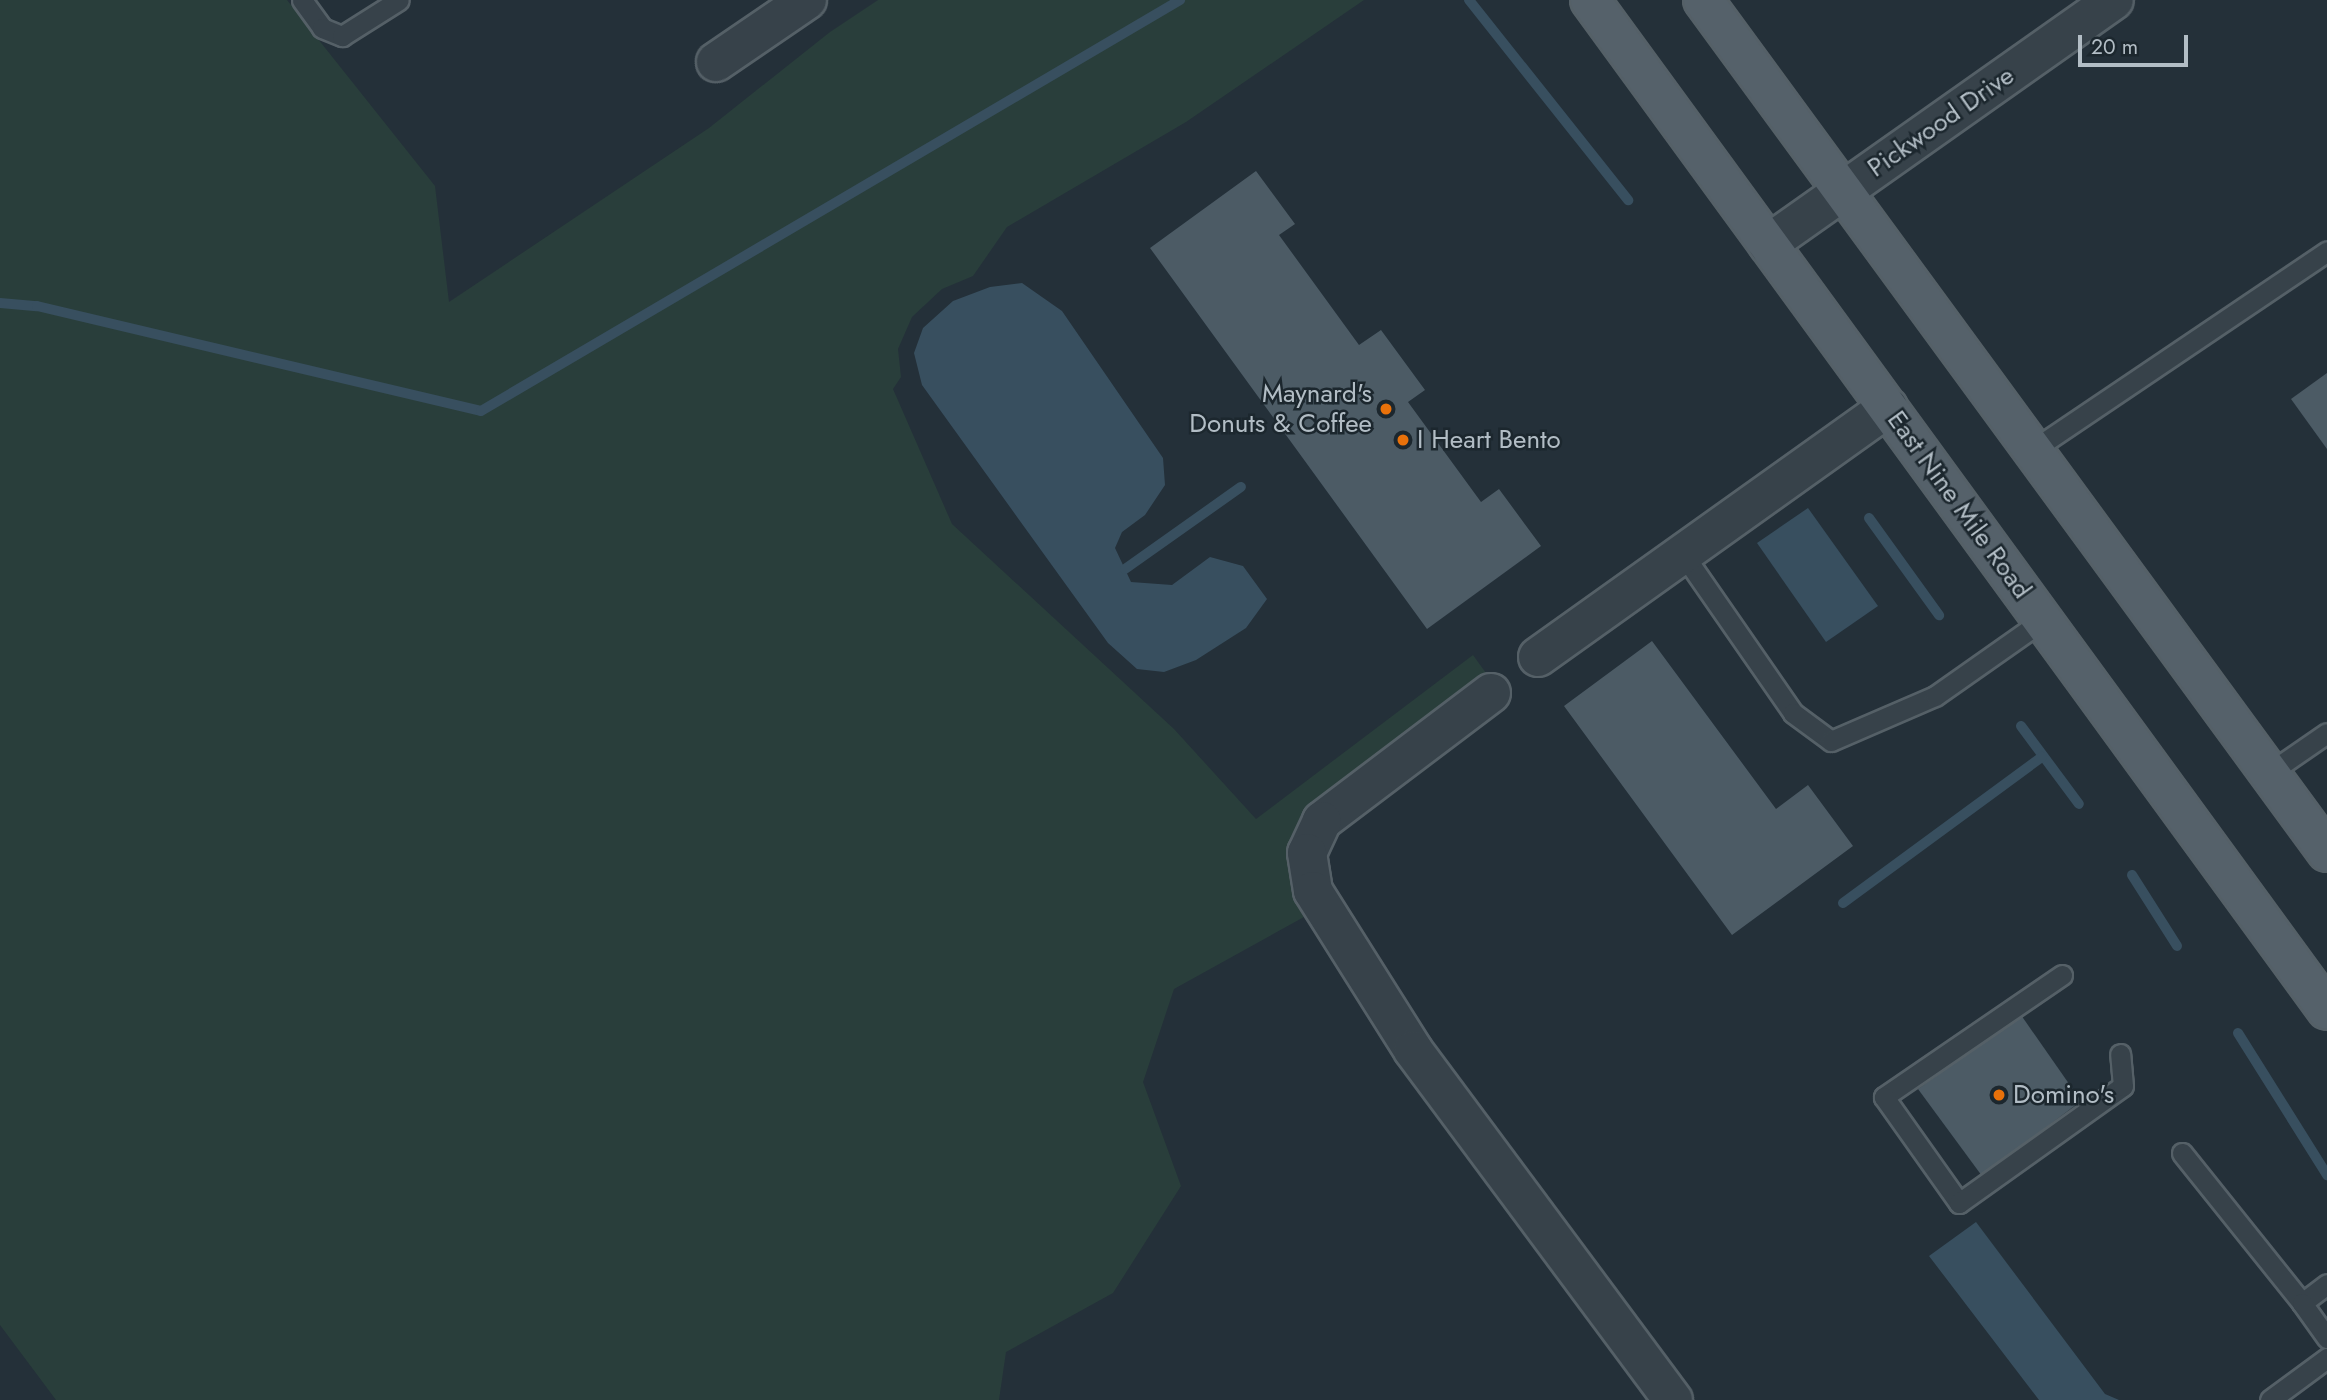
<!DOCTYPE html>
<style>
body{margin:0}
#map{position:relative;width:2327px;height:1400px;overflow:hidden;background:#243039;font-family:Jost,sans-serif}
div>[style]{position:absolute}
.green>*{inset:0;background:#293e3b}
.water>*{inset:0;background:#384f5f}
.stream>*{height:10px;margin:-5px;padding:0 5px;transform-origin:5px;border-radius:5px;background:#384f5f}
.building>*{inset:0;background:#4c5b65}
.roads{filter:drop-shadow(2px 0 #556067) drop-shadow(-2px 0 #556067) drop-shadow(0 2px #556067) drop-shadow(0 -2px #556067)}
.service>*{height:19px;margin:-9.5px;padding:0 9.5px;transform-origin:9.5px;border-radius:9.5px;background:#37424a}
.minor>*{height:38px;margin:-19px;padding:0 19px;transform-origin:19px;border-radius:19px;background:#37424a}
.primary>*{height:38px;margin:-19px;padding:0 19px;transform-origin:19px;border-radius:19px;background:#55616a}
.dots>*{width:19px;height:19px;translate:-50% -50%;box-sizing:border-box;border:4px solid #1c272e;border-radius:50%}
span{translate:-50% -50%;white-space:nowrap;text-align:center;line-height:1.15;-webkit-text-stroke:5px #1c272e;paint-order:stroke}
.street-label{font-size:26px;color:#b2bdc5}
.poi-label{font-size:26px;color:#b2bdc5}
.right{translate:-100% -50%;text-align:right}
.left{translate:0 -50%;text-align:left}
.scale{position:absolute;left:2078px;top:35px;width:110px;height:32px;box-sizing:border-box;border:4px solid #b2bdc5;border-top:0;padding-left:9px;font-size:21px;line-height:24px;white-space:nowrap;color:#b2bdc5;-webkit-text-stroke:5px #1c272e;paint-order:stroke}
</style>
<div id="map">
<div class="green">
<i style="clip-path:polygon(0 0,287px 0,435px 186px,449px 302px,709px 128px,830px 32px,878px 0,1364px 0,1186px 122px,1007px 227px,973px 276px,942px 289px,912px 317px,898px 349px,901px 377px,893px 389px,952px 524px,1174px 729px,1256px 819px,1473px 655px,1486px 673px,1303px 815px,1287px 858px,1293px 896px,1304px 917px,1174px 989px,1143px 1082px,1181px 1186px,1113px 1293px,1006px 1352px,999px 1400px,56px 1400px,0 1325px)"></i>
</div>
<div class="water">
<i style="clip-path:polygon(1022px 283px,1062px 311px,1163px 458px,1165px 485px,1145px 515px,1122px 532px,1115px 548px,1131px 582px,1172px 585px,1210px 557px,1243px 566px,1267px 599px,1246px 628px,1196px 660px,1164px 672px,1137px 669px,1108px 643px,922px 385px,914px 353px,923px 328px,953px 301px,990px 287px)"></i>
<i style="clip-path:polygon(1808px 508px,1878px 606px,1826px 642px,1757px 543px)"></i>
<i style="clip-path:polygon(1976px 1222px,2105px 1394px,2119px 1400px,2039px 1400px,1929px 1256px)"></i>
</div>
<div class="stream">
<i style="left:1469px;top:0;width:256px;rotate:51.5deg"></i>
<i style="left:0;top:303px;width:37px;rotate:5deg"></i>
<i style="left:37px;top:306px;width:456px;rotate:13.3deg"></i>
<i style="left:481px;top:411px;width:811px;rotate:-30.45deg"></i>
<i style="left:1869px;top:518px;width:120px;rotate:54.2deg"></i>
<i style="left:1125px;top:569px;width:142px;rotate:-35.3deg"></i>
<i style="left:2021px;top:726px;width:97px;rotate:53.4deg"></i>
<i style="left:2132px;top:875px;width:84px;rotate:57.6deg"></i>
<i style="left:1843px;top:903px;width:247px;rotate:-36.3deg"></i>
<i style="left:2238px;top:1033px;width:168px;rotate:57.9deg"></i>
</div>
<div class="building">
<i style="clip-path:polygon(1256px 171px,1295px 224px,1279px 235px,1359px 345px,1381px 330px,1425px 390px,1408px 402px,1481px 502px,1499px 489px,1541px 546px,1427px 629px,1150px 248px)"></i>
<i style="clip-path:polygon(2327px 373px,2327px 449px,2291px 399px)"></i>
<i style="clip-path:polygon(1652px 641px,1776px 809px,1808px 785px,1853px 846px,1732px 935px,1564px 706px)"></i>
<i style="clip-path:polygon(2021px 1015px,2081px 1101px,1982px 1176px,1918px 1089px)"></i>
</div>
<div class="roads">
<div class="service">
<i style="left:302px;top:0;width:34px;rotate:54deg"></i>
<i style="left:322px;top:28px;width:22px;rotate:22deg"></i>
<i style="left:342px;top:36px;width:67px;rotate:-32.3deg"></i>
<i style="left:2031px;top:451px;width:357px;rotate:-34deg"></i>
<i style="left:1683px;top:554px;width:193px;rotate:55.3deg"></i>
<i style="left:1793px;top:713px;width:47px;rotate:36.4deg"></i>
<i style="left:1831px;top:741px;width:113px;rotate:-23.4deg"></i>
<i style="left:1935px;top:696px;width:132px;rotate:-35.1deg"></i>
<i style="left:2269px;top:773px;width:70px;rotate:-34.6deg"></i>
<i style="left:2062px;top:975px;width:216px;rotate:145.6deg"></i>
<i style="left:1884px;top:1097px;width:130px;rotate:54.7deg"></i>
<i style="left:1959px;top:1203px;width:201px;rotate:-35.5deg"></i>
<i style="left:2123px;top:1086px;width:32px;rotate:-95deg"></i>
<i style="left:2182px;top:1153px;width:192px;rotate:51.3deg"></i>
<i style="left:2302px;top:1303px;width:31px;rotate:-37deg"></i>
<i style="left:2302px;top:1303px;width:43px;rotate:54.5deg"></i>
<i style="left:2270px;top:1400px;width:71px;rotate:-36.4deg"></i>
</div>
<div class="minor">
<i style="left:716px;top:62px;width:110px;rotate:-34.3deg"></i>
<i style="left:1768px;top:244px;width:423px;rotate:-35.2deg"></i>
<i style="left:1538px;top:657px;width:430px;rotate:-35.5deg"></i>
<i style="left:1491px;top:693px;width:212px;rotate:142.9deg"></i>
<i style="left:1322px;top:821px;width:35px;rotate:115deg"></i>
<i style="left:1307px;top:853px;width:38px;rotate:81deg"></i>
<i style="left:1313px;top:891px;width:188px;rotate:57.8deg"></i>
<i style="left:1413px;top:1050px;width:436px;rotate:53.4deg"></i>
</div>
<div class="primary">
<i style="left:1590px;top:0;width:1250px;rotate:53.88deg"></i>
<i style="left:1703px;top:0;width:1056px;rotate:53.78deg"></i>
</div>
</div>
<div class="dots">
<i style="left:1386px;top:409px;background:#e8710a"></i>
<i style="left:1403px;top:440px;background:#e8710a"></i>
<i style="left:1999px;top:1095px;background:#e8710a"></i>
</div>
<div class="street-label">
<span style="left:1941px;top:122px;rotate:-35deg">Pickwood Drive</span>
<span style="left:1959px;top:505px;rotate:54deg">East Nine Mile Road</span>
</div>
<div class="poi-label">
<span class="right" style="left:1372px;top:409px">Maynard's<br>Donuts &amp; Coffee</span>
<span class="left" style="left:1417px;top:440px">I Heart Bento</span>
<span class="left" style="left:2013px;top:1095px">Domino's</span>
</div>
<div class="scale">20 m</div>
</div>
